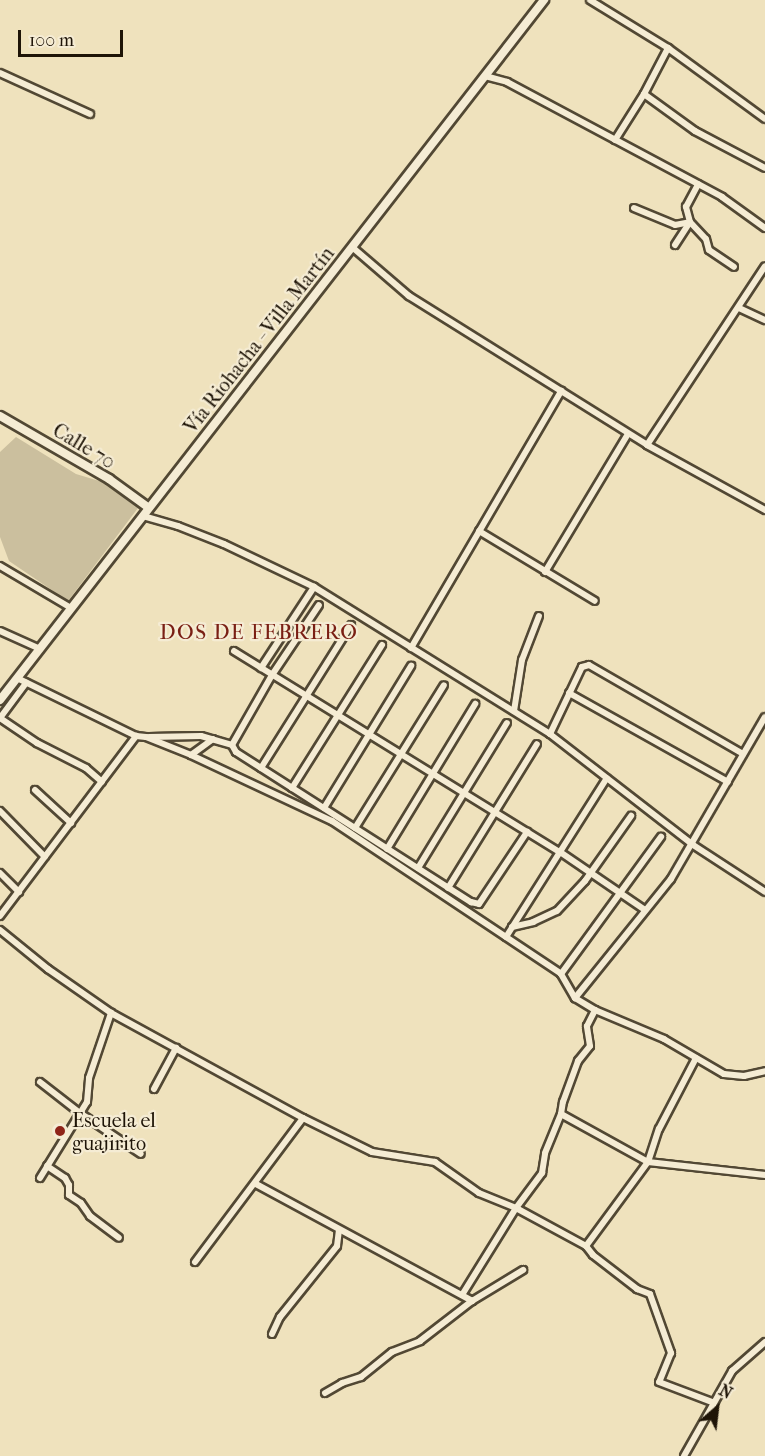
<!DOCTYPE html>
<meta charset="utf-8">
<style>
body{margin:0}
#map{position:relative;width:765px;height:1456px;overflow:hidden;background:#efe2bd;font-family:"IM FELL French Canon",serif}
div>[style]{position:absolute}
.green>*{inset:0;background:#cbbf9e}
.roads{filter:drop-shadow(2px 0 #524834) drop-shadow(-2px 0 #524834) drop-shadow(0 2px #524834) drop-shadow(0 -2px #524834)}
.street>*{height:6px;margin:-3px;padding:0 3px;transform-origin:3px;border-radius:3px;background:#f5ecd4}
.secondary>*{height:8px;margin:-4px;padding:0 4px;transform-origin:4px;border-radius:4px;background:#f5ecd4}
.dots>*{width:16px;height:16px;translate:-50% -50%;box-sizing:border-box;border:3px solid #f5ecd4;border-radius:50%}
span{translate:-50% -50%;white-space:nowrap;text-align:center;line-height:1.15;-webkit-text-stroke:4.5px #f5ecd4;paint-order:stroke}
.street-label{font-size:20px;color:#1e1407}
.poi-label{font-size:20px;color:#1e1407}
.left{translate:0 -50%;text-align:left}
.neighbourhood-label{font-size:21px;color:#7a1f14;letter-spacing:1.5px}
.north{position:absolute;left:687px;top:1378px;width:60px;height:60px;-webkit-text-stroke:4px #f5ecd4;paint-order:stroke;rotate:28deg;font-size:16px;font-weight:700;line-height:24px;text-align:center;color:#1e1407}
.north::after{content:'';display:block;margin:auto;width:21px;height:27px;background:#1e1407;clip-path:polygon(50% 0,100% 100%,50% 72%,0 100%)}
.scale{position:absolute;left:18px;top:30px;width:105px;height:27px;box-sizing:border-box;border:3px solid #1e1407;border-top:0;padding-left:8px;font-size:18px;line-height:21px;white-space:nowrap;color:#1e1407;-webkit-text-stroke:4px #f5ecd4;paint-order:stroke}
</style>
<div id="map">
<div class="green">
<i style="clip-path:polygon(16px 437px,76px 474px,106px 483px,138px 508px,68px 601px,9px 561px,0 537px,0 452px)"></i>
</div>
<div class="roads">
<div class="street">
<i style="left:590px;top:0;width:92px;rotate:31.6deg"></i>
<i style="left:668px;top:48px;width:120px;rotate:36.2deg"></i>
<i style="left:0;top:73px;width:99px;rotate:24.5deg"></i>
<i style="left:485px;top:76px;width:23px;rotate:15deg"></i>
<i style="left:507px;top:82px;width:244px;rotate:28.1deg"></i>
<i style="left:722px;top:197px;width:53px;rotate:35.8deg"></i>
<i style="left:644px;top:94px;width:63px;rotate:36deg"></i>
<i style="left:695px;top:131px;width:79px;rotate:27.9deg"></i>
<i style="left:615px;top:140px;width:54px;rotate:-57.8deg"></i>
<i style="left:644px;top:94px;width:52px;rotate:-62.4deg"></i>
<i style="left:634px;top:208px;width:44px;rotate:22.5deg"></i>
<i style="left:675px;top:225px;width:15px;rotate:-11deg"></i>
<i style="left:690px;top:222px;width:23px;rotate:47deg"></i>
<i style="left:706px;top:239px;width:11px;rotate:75deg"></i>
<i style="left:709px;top:250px;width:30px;rotate:34deg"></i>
<i style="left:675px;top:245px;width:27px;rotate:-57deg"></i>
<i style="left:690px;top:222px;width:16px;rotate:-105deg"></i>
<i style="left:686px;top:207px;width:26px;rotate:-62deg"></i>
<i style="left:352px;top:247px;width:75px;rotate:40.7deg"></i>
<i style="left:409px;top:296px;width:281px;rotate:32deg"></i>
<i style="left:647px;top:445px;width:135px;rotate:28.8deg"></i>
<i style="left:739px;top:308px;width:29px;rotate:25deg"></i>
<i style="left:647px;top:445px;width:214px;rotate:-56.6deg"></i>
<i style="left:143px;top:516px;width:36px;rotate:16deg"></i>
<i style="left:178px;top:526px;width:49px;rotate:21.4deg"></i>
<i style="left:224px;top:544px;width:100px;rotate:25.5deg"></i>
<i style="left:314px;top:587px;width:278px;rotate:31.9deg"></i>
<i style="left:550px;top:734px;width:181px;rotate:37.8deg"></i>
<i style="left:693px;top:845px;width:86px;rotate:33.1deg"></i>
<i style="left:479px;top:531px;width:135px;rotate:31.1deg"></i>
<i style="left:0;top:566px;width:82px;rotate:30.6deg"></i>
<i style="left:545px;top:572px;width:161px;rotate:-59deg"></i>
<i style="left:0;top:631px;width:44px;rotate:24.2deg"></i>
<i style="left:411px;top:648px;width:298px;rotate:-59.7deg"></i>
<i style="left:234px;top:651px;width:383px;rotate:31.7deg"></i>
<i style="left:560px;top:852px;width:103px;rotate:34.3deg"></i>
<i style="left:261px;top:668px;width:97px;rotate:-56.8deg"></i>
<i style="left:17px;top:678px;width:132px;rotate:26deg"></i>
<i style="left:136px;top:736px;width:10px;rotate:6deg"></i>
<i style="left:146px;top:737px;width:48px;rotate:21.8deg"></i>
<i style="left:191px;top:755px;width:156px;rotate:25.1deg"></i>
<i style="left:332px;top:821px;width:275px;rotate:33.7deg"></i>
<i style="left:561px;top:974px;width:28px;rotate:60deg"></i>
<i style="left:575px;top:998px;width:23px;rotate:31deg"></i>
<i style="left:595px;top:1010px;width:75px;rotate:22.8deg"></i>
<i style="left:664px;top:1039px;width:69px;rotate:30.3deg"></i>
<i style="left:724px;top:1074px;width:20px;rotate:6deg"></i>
<i style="left:744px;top:1076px;width:22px;rotate:-13deg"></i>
<i style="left:569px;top:693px;width:182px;rotate:29.2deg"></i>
<i style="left:514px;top:711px;width:52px;rotate:-81.1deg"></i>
<i style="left:522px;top:660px;width:47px;rotate:-68.9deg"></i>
<i style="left:0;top:718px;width:45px;rotate:34deg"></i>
<i style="left:37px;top:743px;width:55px;rotate:27deg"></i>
<i style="left:86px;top:768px;width:21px;rotate:41deg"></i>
<i style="left:0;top:718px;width:44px;rotate:-53.4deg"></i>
<i style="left:550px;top:734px;width:74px;rotate:-64.5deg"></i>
<i style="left:582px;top:667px;width:7px;rotate:-16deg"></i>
<i style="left:589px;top:665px;width:178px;rotate:30deg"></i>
<i style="left:149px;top:737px;width:52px;rotate:-1.1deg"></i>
<i style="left:201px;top:736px;width:32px;rotate:16deg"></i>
<i style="left:232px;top:745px;width:8px;rotate:60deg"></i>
<i style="left:236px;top:752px;width:279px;rotate:32.6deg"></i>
<i style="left:471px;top:902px;width:8px;rotate:14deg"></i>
<i style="left:479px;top:904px;width:87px;rotate:-56.3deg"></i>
<i style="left:232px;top:745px;width:81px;rotate:-60.3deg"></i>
<i style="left:272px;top:675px;width:84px;rotate:-56.1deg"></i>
<i style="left:191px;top:755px;width:27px;rotate:-36deg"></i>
<i style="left:261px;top:768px;width:169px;rotate:-57.8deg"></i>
<i style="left:292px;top:788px;width:169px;rotate:-57.8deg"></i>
<i style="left:35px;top:790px;width:49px;rotate:42.5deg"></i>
<i style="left:324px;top:808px;width:167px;rotate:-58.5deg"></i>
<i style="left:0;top:811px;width:64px;rotate:45.6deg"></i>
<i style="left:355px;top:828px;width:168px;rotate:-58.1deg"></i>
<i style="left:387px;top:849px;width:170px;rotate:-58.7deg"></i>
<i style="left:418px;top:868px;width:170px;rotate:-58.5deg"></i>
<i style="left:0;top:873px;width:27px;rotate:45deg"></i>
<i style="left:448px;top:888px;width:169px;rotate:-58.3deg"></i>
<i style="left:0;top:916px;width:226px;rotate:-52.9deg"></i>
<i style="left:512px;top:927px;width:22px;rotate:-13deg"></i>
<i style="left:533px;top:922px;width:26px;rotate:-25deg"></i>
<i style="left:557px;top:911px;width:41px;rotate:-47deg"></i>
<i style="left:585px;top:881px;width:80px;rotate:-54.7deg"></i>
<i style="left:0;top:930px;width:62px;rotate:39.1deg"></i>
<i style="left:48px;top:969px;width:77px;rotate:34.9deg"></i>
<i style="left:111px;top:1013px;width:219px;rotate:28.7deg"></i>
<i style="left:303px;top:1118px;width:77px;rotate:26.2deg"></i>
<i style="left:372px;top:1152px;width:64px;rotate:9deg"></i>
<i style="left:435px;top:1162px;width:54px;rotate:35.2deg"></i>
<i style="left:479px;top:1193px;width:40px;rotate:22deg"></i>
<i style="left:516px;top:1208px;width:80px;rotate:28.5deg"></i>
<i style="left:586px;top:1246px;width:11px;rotate:52deg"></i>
<i style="left:593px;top:1255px;width:56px;rotate:37.7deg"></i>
<i style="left:637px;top:1289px;width:14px;rotate:21deg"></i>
<i style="left:650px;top:1294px;width:63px;rotate:70.4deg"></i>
<i style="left:671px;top:1353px;width:31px;rotate:112deg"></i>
<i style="left:659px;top:1382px;width:57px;rotate:20.7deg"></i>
<i style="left:506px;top:937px;width:188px;rotate:-57.6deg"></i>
<i style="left:561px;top:974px;width:170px;rotate:-53.9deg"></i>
<i style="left:575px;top:998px;width:153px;rotate:-51.1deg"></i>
<i style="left:671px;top:879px;width:187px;rotate:-59.9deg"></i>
<i style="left:40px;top:1082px;width:51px;rotate:37.8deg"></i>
<i style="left:80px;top:1113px;width:73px;rotate:33.9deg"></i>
<i style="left:154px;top:1089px;width:47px;rotate:-61.8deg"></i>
<i style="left:561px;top:1114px;width:99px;rotate:28.9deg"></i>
<i style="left:648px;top:1162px;width:118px;rotate:6.3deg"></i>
<i style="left:47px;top:1166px;width:22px;rotate:34deg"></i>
<i style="left:65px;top:1178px;width:8px;rotate:60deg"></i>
<i style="left:69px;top:1185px;width:10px;rotate:90deg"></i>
<i style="left:69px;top:1195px;width:14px;rotate:34deg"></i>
<i style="left:81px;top:1203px;width:16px;rotate:55deg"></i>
<i style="left:90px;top:1216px;width:36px;rotate:37deg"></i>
<i style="left:40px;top:1178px;width:89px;rotate:-58.3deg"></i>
<i style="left:87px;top:1102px;width:24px;rotate:-85deg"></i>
<i style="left:89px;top:1078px;width:69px;rotate:-71.3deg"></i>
<i style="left:256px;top:1184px;width:246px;rotate:28.4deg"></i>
<i style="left:586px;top:1246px;width:104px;rotate:-53.6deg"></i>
<i style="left:648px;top:1162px;width:35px;rotate:-72deg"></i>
<i style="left:659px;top:1129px;width:80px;rotate:-62.5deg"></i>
<i style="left:195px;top:1262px;width:180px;rotate:-53.1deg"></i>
<i style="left:462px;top:1295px;width:102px;rotate:-58.2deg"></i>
<i style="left:516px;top:1208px;width:44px;rotate:-53.4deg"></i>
<i style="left:542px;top:1173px;width:20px;rotate:-81deg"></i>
<i style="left:545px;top:1153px;width:42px;rotate:-67.7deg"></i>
<i style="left:561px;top:1114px;width:12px;rotate:-81deg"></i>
<i style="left:563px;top:1102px;width:44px;rotate:-69.9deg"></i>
<i style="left:578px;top:1061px;width:19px;rotate:-51deg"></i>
<i style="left:590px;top:1046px;width:20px;rotate:-99deg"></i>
<i style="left:587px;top:1026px;width:18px;rotate:-63deg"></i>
<i style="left:272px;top:1334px;width:19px;rotate:-65deg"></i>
<i style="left:280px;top:1317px;width:91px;rotate:-51.2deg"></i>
<i style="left:337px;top:1246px;width:16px;rotate:-83deg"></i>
<i style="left:325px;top:1393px;width:20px;rotate:-30deg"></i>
<i style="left:342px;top:1383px;width:20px;rotate:-18deg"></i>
<i style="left:361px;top:1377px;width:40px;rotate:-39deg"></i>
<i style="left:392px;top:1352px;width:30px;rotate:-21deg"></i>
<i style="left:420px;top:1341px;width:66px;rotate:-37.6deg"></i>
<i style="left:472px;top:1301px;width:60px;rotate:-31.3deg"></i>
<i style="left:684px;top:1456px;width:98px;rotate:-60.5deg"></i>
<i style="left:732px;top:1371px;width:44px;rotate:-41.3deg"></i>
</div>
<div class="secondary">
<i style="left:0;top:416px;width:126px;rotate:30deg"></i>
<i style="left:109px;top:479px;width:49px;rotate:35.9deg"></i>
<i style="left:0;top:700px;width:887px;rotate:-52.15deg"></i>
</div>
</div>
<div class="dots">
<i style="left:60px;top:1131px;background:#8f2418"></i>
</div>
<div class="street-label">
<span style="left:259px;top:340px;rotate:-52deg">Vía Riohacha - Villa Martín</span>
<span style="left:84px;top:446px;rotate:31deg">Calle 70</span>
</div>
<div class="poi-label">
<span class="left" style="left:72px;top:1132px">Escuela el<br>guajirito</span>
</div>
<div class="neighbourhood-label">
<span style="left:259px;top:632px">DOS DE FEBRERO</span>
</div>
<div class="north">N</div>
<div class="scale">100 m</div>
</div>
